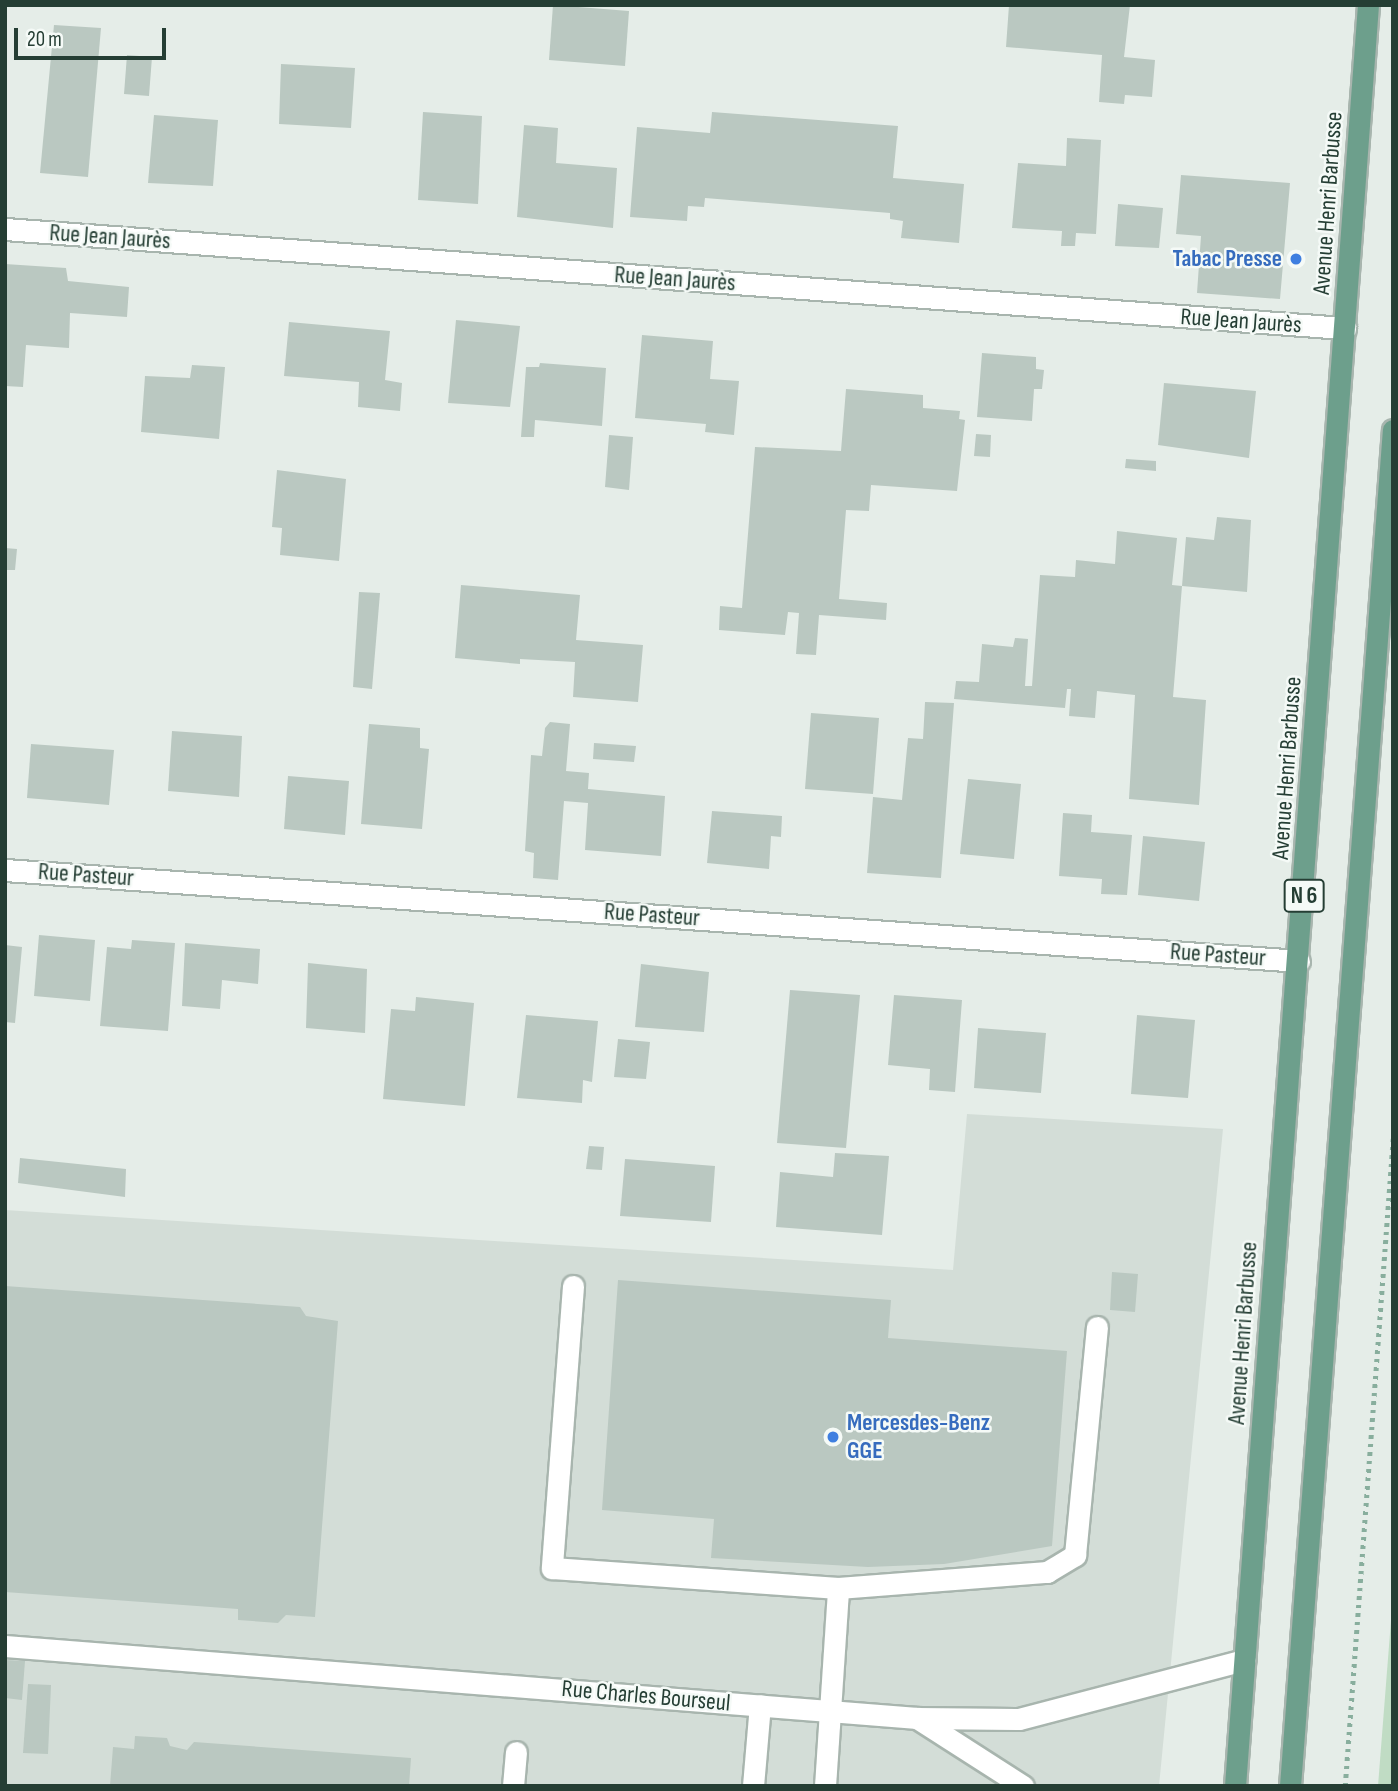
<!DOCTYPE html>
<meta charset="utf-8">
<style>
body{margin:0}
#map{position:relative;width:1398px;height:1791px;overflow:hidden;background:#e5ede8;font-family:"Sofia Sans Condensed",sans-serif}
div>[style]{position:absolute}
.built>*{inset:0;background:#d3ddd7}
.green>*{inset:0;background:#c0dcc4}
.building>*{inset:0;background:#bac8c1}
.path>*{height:4.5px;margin-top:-2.25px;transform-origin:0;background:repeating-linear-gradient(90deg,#88ae9d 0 3.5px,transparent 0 8.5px)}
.roads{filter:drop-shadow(2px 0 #a8b5ae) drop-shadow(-2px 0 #a8b5ae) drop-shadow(0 2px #a8b5ae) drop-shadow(0 -2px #a8b5ae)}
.minor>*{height:21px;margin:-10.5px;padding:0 10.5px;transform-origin:10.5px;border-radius:10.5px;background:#fff}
.major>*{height:21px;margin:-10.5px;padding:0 10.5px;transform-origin:10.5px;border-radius:10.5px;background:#6d9f8c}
.dots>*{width:19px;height:19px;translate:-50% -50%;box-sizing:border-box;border:4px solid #f5faf7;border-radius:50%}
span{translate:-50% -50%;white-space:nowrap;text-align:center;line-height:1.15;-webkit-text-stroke:5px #f5faf7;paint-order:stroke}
.shield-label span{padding:2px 5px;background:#f5faf7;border:2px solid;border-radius:5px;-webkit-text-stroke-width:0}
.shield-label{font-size:23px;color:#253e34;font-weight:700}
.street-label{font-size:24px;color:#253e34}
.shop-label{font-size:24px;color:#366cbe;font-weight:700}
.right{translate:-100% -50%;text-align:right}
.left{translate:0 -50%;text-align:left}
.frame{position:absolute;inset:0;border:7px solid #253e34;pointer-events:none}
.scale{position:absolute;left:14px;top:28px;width:152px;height:32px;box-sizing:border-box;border:4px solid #253e34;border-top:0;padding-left:9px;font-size:21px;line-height:24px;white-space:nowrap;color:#253e34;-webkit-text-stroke:5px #f5faf7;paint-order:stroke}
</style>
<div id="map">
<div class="built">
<i style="clip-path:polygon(967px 1114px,1223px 1129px,1159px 1786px,5px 1786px,5px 1210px,953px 1270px)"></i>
</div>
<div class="green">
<i style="clip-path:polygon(1393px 1595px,1393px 1786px,1378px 1786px)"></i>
</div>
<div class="building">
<i style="clip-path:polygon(553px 5px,629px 11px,625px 66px,549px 60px)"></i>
<i style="clip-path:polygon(1009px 5px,1130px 5px,1124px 57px,1155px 60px,1152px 97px,1125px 95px,1124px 104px,1099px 102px,1102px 55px,1006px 47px)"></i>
<i style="clip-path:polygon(54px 25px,101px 28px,88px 177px,40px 173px)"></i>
<i style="clip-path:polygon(127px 55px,152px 57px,149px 96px,124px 94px)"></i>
<i style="clip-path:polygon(281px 64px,355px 68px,351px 128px,279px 124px)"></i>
<i style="clip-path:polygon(423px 112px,482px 116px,478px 204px,418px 200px)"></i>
<i style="clip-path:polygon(712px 112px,898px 126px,893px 178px,964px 184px,959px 243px,901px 238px,903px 221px,890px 219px,890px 213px,705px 198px,704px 207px,688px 206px,687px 221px,630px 217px,637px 127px,710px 133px)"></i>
<i style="clip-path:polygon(154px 115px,218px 120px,213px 186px,148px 183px)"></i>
<i style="clip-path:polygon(524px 125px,558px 128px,556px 163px,617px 168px,613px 228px,517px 217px)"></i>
<i style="clip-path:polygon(1067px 138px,1101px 140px,1096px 234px,1076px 233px,1075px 246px,1061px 246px,1062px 231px,1012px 228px,1018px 163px,1066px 166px)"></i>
<i style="clip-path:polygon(1181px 175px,1290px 183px,1280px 299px,1197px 293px,1201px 236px,1176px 234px)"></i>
<i style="clip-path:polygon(1118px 204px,1163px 208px,1159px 248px,1115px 246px)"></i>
<i style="clip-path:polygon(5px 264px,66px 268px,68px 281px,129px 287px,127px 317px,70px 313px,69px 348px,26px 345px,23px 387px,5px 386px)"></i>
<i style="clip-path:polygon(456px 320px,520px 326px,510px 407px,448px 403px)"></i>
<i style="clip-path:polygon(289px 322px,390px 331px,385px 380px,402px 383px,400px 411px,358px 407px,359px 382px,284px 376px)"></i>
<i style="clip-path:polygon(642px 335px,713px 341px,710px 379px,739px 381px,734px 435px,705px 432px,706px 424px,635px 418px)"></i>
<i style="clip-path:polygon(982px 353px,1036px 357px,1036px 369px,1044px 370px,1042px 389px,1034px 389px,1032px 421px,977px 417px)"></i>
<i style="clip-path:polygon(540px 363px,606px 368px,602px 426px,535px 420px,534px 437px,521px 437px,526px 367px,539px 367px)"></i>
<i style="clip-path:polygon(192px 365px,225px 367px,219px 439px,141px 432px,145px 376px,190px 378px)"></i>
<i style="clip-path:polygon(1164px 383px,1256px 391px,1249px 458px,1158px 445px)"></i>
<i style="clip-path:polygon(846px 389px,923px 395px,923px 408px,960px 411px,959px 419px,965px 420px,957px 491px,871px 485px,869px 511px,846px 510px,839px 599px,887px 603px,886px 620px,819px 615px,816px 655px,796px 654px,799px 613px,788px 612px,785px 635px,719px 630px,720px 606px,742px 608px,755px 447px,841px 451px)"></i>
<i style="clip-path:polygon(976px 434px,991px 435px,990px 457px,974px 456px)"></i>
<i style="clip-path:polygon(609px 435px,633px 437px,629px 490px,605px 487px)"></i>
<i style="clip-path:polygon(1126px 459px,1156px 461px,1156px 471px,1125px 468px)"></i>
<i style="clip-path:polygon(277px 470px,346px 479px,339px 561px,280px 555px,282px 528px,272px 527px)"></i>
<i style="clip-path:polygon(1217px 517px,1251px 520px,1247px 592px,1182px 586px,1173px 697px,1206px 700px,1199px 805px,1129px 799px,1135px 695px,1097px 691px,1095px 718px,1069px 716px,1071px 689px,1067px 689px,1065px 708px,954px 699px,956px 681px,979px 682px,982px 644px,1013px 647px,1015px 638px,1028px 639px,1025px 686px,1032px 686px,1040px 575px,1075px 577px,1076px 560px,1115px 564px,1117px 531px,1177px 538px,1172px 585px,1182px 586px,1186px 537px,1214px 540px)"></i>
<i style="clip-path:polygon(5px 548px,17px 549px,15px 570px,5px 570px)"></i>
<i style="clip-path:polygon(461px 585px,580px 595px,576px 640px,643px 645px,638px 702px,573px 697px,575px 662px,520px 659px,520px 664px,455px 658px)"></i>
<i style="clip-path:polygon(359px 592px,380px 593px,372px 689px,353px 687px)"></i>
<i style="clip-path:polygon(925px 702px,954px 703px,941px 878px,867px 873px,873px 797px,902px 800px,908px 738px,923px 739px)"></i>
<i style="clip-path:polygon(811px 713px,879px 718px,873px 794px,805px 789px)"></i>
<i style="clip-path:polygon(550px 722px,570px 724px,566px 771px,589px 773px,588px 789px,665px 796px,661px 856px,585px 850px,588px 803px,564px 801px,558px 880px,533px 878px,534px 853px,525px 851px,531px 755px,542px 756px,545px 728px)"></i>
<i style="clip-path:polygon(369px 724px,420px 728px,420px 748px,429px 749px,422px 829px,361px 824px)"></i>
<i style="clip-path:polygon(172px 731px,242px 736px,239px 797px,168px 791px)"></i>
<i style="clip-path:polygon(594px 743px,636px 746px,634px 762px,593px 759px)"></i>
<i style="clip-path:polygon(31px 744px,114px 750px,109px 805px,27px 798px)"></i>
<i style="clip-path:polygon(288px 776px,349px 781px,345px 835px,284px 829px)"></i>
<i style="clip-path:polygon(968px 779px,1021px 784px,1014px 859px,960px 854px)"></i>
<i style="clip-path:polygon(712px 811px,782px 816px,781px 837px,771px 836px,769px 869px,707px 863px)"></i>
<i style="clip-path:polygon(1063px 813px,1092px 815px,1091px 832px,1132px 835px,1127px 895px,1101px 894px,1102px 879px,1059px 876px)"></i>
<i style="clip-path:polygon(1143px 836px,1205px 842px,1199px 901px,1138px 895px)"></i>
<i style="clip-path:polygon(39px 935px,95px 940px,90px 1001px,34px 996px)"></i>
<i style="clip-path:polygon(132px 940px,175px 943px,168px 1031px,100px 1026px,107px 947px,131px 949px)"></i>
<i style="clip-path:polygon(185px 943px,260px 949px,258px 984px,222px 980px,220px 1009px,182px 1006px)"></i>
<i style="clip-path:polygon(5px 945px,22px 947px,15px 1023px,5px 1022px)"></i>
<i style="clip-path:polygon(308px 963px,367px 969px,365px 1033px,306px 1028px)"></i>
<i style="clip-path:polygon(641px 964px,709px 972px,704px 1032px,635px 1027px)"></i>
<i style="clip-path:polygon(790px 990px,860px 995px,846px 1148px,777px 1143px)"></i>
<i style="clip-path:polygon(894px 995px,962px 1000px,955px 1092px,929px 1090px,930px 1069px,888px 1065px)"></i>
<i style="clip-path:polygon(416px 997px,474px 1003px,465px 1106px,383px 1099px,391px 1009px,415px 1011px)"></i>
<i style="clip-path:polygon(526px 1015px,598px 1021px,592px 1082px,583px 1080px,582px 1103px,517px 1098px)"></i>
<i style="clip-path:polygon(1137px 1015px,1195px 1020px,1188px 1098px,1131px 1094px)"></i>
<i style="clip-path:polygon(978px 1028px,1046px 1033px,1041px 1093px,974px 1088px)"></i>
<i style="clip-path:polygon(618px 1039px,650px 1042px,646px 1079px,614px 1077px)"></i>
<i style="clip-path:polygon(589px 1146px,604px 1147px,602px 1170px,586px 1169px)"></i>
<i style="clip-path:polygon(835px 1153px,889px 1156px,882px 1235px,776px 1227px,780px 1172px,833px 1177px)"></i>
<i style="clip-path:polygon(20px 1158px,126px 1169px,125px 1197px,18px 1183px)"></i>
<i style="clip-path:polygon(625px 1159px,715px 1166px,711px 1222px,620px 1216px)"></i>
<i style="clip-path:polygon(1112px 1272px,1138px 1274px,1135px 1312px,1110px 1310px)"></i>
<i style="clip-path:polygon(618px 1280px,891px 1300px,888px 1338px,1067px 1351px,1052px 1546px,944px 1564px,868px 1567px,711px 1558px,714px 1519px,602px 1510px)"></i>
<i style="clip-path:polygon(5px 1286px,300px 1307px,306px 1316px,338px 1321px,315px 1617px,286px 1615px,278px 1623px,238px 1620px,238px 1609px,5px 1592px)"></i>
<i style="clip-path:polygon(5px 1660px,25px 1661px,22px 1700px,5px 1698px)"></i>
<i style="clip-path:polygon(28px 1684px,51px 1685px,48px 1754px,23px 1753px)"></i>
<i style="clip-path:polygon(135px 1736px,167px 1738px,170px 1746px,187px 1750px,194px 1742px,411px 1758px,409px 1786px,110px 1786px,113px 1747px,134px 1749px)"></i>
</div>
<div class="path">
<i style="left:1345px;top:1786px;width:649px;rotate:-85.76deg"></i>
</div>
<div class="roads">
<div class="minor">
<i style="left:5px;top:229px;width:1344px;rotate:4.23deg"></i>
<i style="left:5px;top:870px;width:1297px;rotate:4.02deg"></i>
<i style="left:573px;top:1286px;width:283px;rotate:94.3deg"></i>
<i style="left:552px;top:1568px;width:287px;rotate:4deg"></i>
<i style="left:838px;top:1588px;width:210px;rotate:-4.4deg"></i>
<i style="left:1047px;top:1572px;width:33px;rotate:-31deg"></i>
<i style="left:1075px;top:1555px;width:229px;rotate:-84.5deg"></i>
<i style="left:5px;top:1646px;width:915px;rotate:4.51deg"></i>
<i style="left:917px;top:1718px;width:102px;rotate:0.6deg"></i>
<i style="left:1019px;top:1719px;width:233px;rotate:-14.7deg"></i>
<i style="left:917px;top:1718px;width:126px;rotate:32.7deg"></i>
<i style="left:513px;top:1786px;width:34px;rotate:-85deg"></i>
<i style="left:753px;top:1786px;width:81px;rotate:-85.1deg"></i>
<i style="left:825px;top:1786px;width:198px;rotate:-86.2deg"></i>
</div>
<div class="major">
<i style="left:1235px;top:1786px;width:1786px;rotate:-85.73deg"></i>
<i style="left:1290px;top:1786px;width:1360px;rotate:-85.66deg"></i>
</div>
</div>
<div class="dots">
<i style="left:1296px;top:259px;background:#3f7fe0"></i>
<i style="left:833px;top:1437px;background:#3f7fe0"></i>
</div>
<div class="shield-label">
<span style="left:1304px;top:896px">N 6</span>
</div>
<div class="street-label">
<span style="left:1328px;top:203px;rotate:-86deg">Avenue Henri Barbusse</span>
<span style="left:110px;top:237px;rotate:4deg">Rue Jean Jaurès</span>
<span style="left:675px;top:279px;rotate:4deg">Rue Jean Jaurès</span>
<span style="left:1241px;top:321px;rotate:4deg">Rue Jean Jaurès</span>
<span style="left:1287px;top:768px;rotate:-86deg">Avenue Henri Barbusse</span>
<span style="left:86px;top:875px;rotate:4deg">Rue Pasteur</span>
<span style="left:652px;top:915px;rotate:4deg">Rue Pasteur</span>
<span style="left:1218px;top:955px;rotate:4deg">Rue Pasteur</span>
<span style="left:1243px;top:1333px;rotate:-86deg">Avenue Henri Barbusse</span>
<span style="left:646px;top:1696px;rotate:5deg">Rue Charles Bourseul</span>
</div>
<div class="shop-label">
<span class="right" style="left:1282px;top:259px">Tabac Presse</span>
<span class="left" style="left:847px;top:1437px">Mercesdes-Benz<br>GGE</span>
</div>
<div class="frame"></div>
<div class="scale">20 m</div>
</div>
